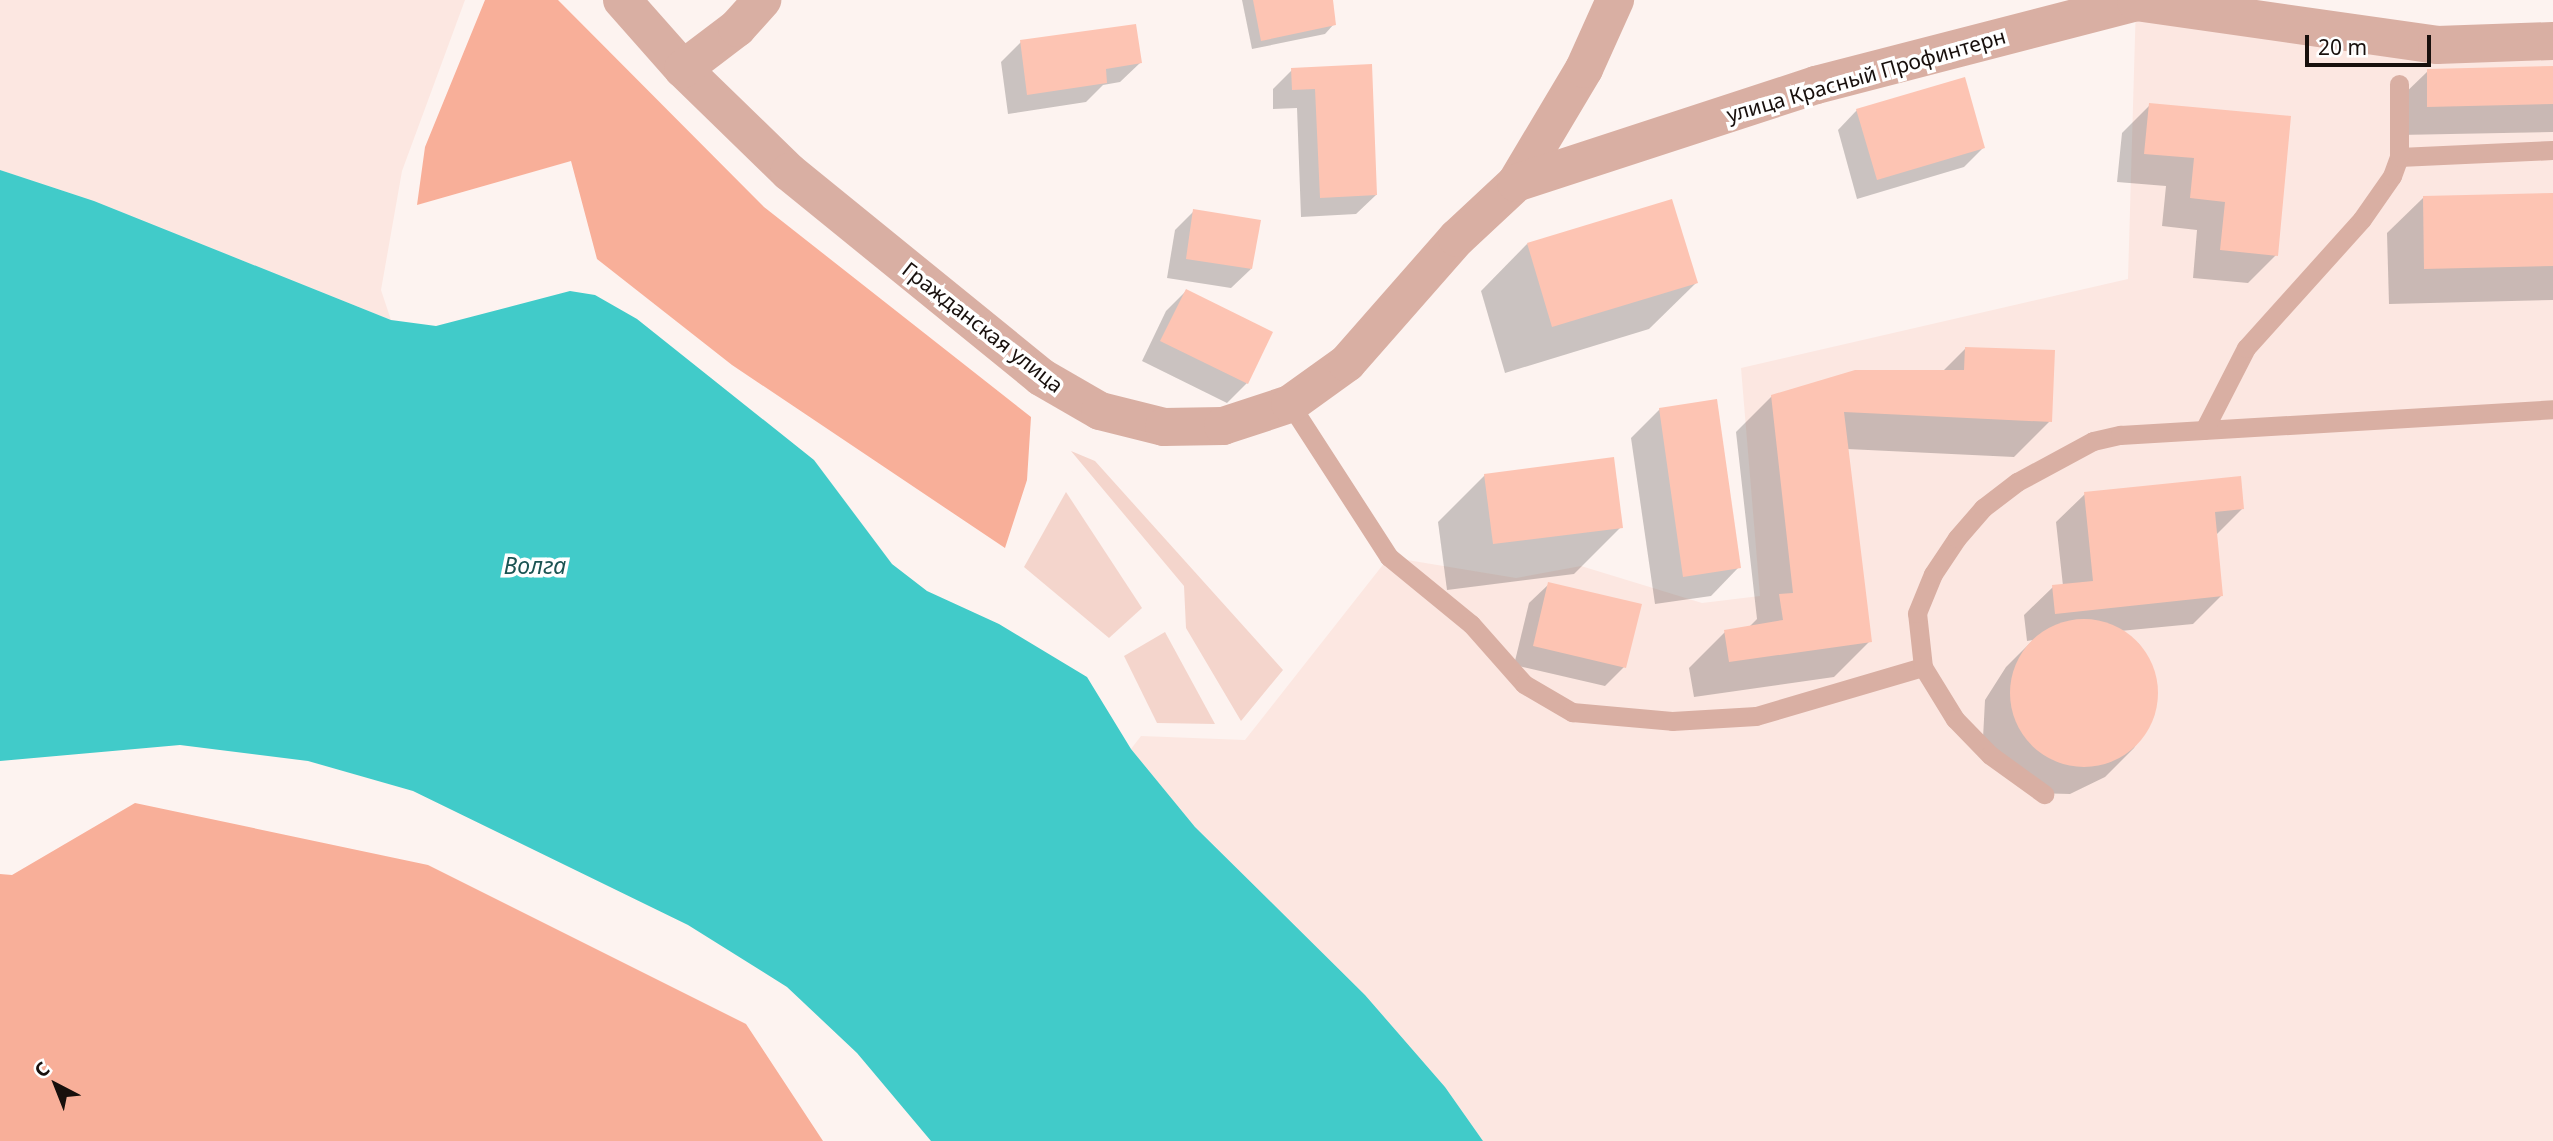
<!DOCTYPE html>
<meta charset="utf-8">
<style>
body{margin:0}
#map{position:relative;width:2553px;height:1141px;overflow:hidden;background:#fdf3f0;font-family:"Noto Sans",sans-serif}
div>[style]{position:absolute}
.built>*{inset:0;background:#fce7e1}
.green>*{inset:0;background:#f4d5cc}
.forest>*{inset:0;background:#f8af99}
.water>*{inset:0;background:#41cbc9}
.shadow>*{inset:0;background:#0003}
.building>*{inset:0;background:#fdc4b3}
.round{border-radius:50%}
.service>*{height:19px;margin:-9.5px;padding:0 9.5px;transform-origin:9.5px;border-radius:9.5px;background:#d9afa3}
.minor>*{height:38px;margin:-19px;padding:0 19px;transform-origin:19px;border-radius:19px;background:#d9afa3}
span{translate:-50% -50%;white-space:nowrap;text-align:center;line-height:1.15;-webkit-text-stroke:7px #fff;paint-order:stroke}
.street-label{font-size:21px;color:#18100d}
.water-label{font-size:23px;color:#1b5453;font-style:italic}
.north{position:absolute;left:21px;top:1050px;width:70px;height:70px;-webkit-text-stroke:5px #fff;paint-order:stroke;rotate:318deg;font-size:19px;font-weight:700;line-height:28px;text-align:center;color:#18100d}
.north::after{content:'';display:block;margin:auto;width:24px;height:32px;background:#18100d;clip-path:polygon(50% 0,100% 100%,50% 72%,0 100%)}
.scale{position:absolute;left:2305px;top:35px;width:126px;height:32px;box-sizing:border-box;border:4px solid #18100d;border-top:0;padding-left:9px;font-size:21px;line-height:24px;white-space:nowrap;color:#18100d;-webkit-text-stroke:5px #fff;paint-order:stroke}
</style>
<div id="map">
<div class="built">
<i style="clip-path:polygon(0 0,465px 0,402px 171px,381px 290px,391px 320px,94px 201px,0 170px)"></i>
<i style="clip-path:polygon(2136px 2px,2553px 41px,2553px 1141px,1483px 1141px,1445px 1087px,1365px 995px,1195px 827px,1131px 749px,1141px 736px,1245px 740px,1389px 557px,1516px 578px,1581px 566px,1702px 603px,1760px 596px,1741px 368px,2128px 279px)"></i>
</div>
<div class="green">
<i style="clip-path:polygon(1071px 451px,1095px 461px,1283px 670px,1241px 721px,1186px 628px,1184px 586px)"></i>
<i style="clip-path:polygon(1066px 492px,1142px 608px,1109px 638px,1024px 567px)"></i>
<i style="clip-path:polygon(1165px 632px,1215px 724px,1157px 723px,1124px 656px)"></i>
</div>
<div class="forest">
<i style="clip-path:polygon(485px 0,558px 0,764px 207px,1031px 417px,1027px 480px,1005px 548px,732px 365px,597px 259px,571px 161px,417px 205px,425px 147px)"></i>
<i style="clip-path:polygon(135px 803px,428px 865px,746px 1024px,823px 1141px,0 1141px,0 874px,12px 875px)"></i>
</div>
<div class="water">
<i style="clip-path:polygon(0 170px,94px 201px,391px 320px,436px 326px,570px 291px,595px 295px,637px 319px,814px 460px,892px 564px,927px 591px,999px 624px,1087px 677px,1131px 749px,1195px 827px,1365px 995px,1445px 1087px,1483px 1141px,931px 1141px,857px 1053px,787px 987px,688px 925px,413px 791px,308px 761px,180px 745px,0 761px)"></i>
</div>
<div class="shadow">
<i style="clip-path:polygon(1242px 0,1331px 0,1334px 24px,1325px 34px,1252px 49px)"></i>
<i style="clip-path:polygon(1021px 42px,1140px 63px,1120px 82px,1103px 85px,1086px 102px,1008px 114px,1001px 62px)"></i>
<i style="clip-path:polygon(1370px 66px,1376px 195px,1356px 214px,1301px 217px,1297px 108px,1273px 109px,1273px 89px,1292px 70px)"></i>
<i style="clip-path:polygon(2553px 68px,2553px 132px,2399px 135px,2399px 99px,2428px 71px)"></i>
<i style="clip-path:polygon(2150px 105px,2276px 255px,2248px 283px,2193px 278px,2197px 230px,2162px 226px,2166px 186px,2117px 182px,2122px 133px)"></i>
<i style="clip-path:polygon(1857px 110px,1983px 148px,1964px 167px,1857px 199px,1838px 130px)"></i>
<i style="clip-path:polygon(2553px 194px,2553px 300px,2389px 304px,2387px 233px,2423px 198px)"></i>
<i style="clip-path:polygon(1194px 211px,1251px 269px,1231px 288px,1167px 278px,1175px 230px)"></i>
<i style="clip-path:polygon(1527px 244px,1696px 283px,1649px 329px,1505px 373px,1481px 291px)"></i>
<i style="clip-path:polygon(1186px 291px,1247px 383px,1227px 403px,1142px 361px,1166px 311px)"></i>
<i style="clip-path:polygon(1965px 349px,2050px 421px,2014px 457px,1847px 449px,1870px 641px,1834px 677px,1694px 697px,1689px 668px,1725px 632px,1748px 628px,1757px 619px,1736px 432px,1772px 396px,1942px 372px)"></i>
<i style="clip-path:polygon(1660px 409px,1739px 567px,1711px 596px,1655px 604px,1631px 438px)"></i>
<i style="clip-path:polygon(1485px 475px,1621px 527px,1574px 574px,1447px 590px,1438px 522px)"></i>
<i style="clip-path:polygon(2085px 494px,2242px 509px,2216px 535px,2222px 595px,2193px 624px,2120px 631px,2139px 644px,2156px 678px,2154px 716px,2134px 748px,2105px 777px,2070px 794px,2032px 793px,1983px 738px,1985px 700px,2006px 667px,2033px 640px,2027px 641px,2024px 615px,2053px 587px,2063px 586px,2056px 522px)"></i>
<i style="clip-path:polygon(1549px 584px,1624px 667px,1605px 686px,1514px 665px,1529px 603px)"></i>
</div>
<div class="building">
<i style="clip-path:polygon(1253px 0,1333px 0,1336px 25px,1261px 41px)"></i>
<i style="clip-path:polygon(1136px 24px,1142px 63px,1106px 69px,1107px 83px,1027px 95px,1020px 40px)"></i>
<i style="clip-path:polygon(1372px 64px,1377px 195px,1320px 198px,1315px 89px,1292px 90px,1291px 68px)"></i>
<i style="clip-path:polygon(2553px 66px,2553px 104px,2427px 107px,2427px 69px)"></i>
<i style="clip-path:polygon(1965px 77px,1985px 148px,1877px 180px,1856px 109px)"></i>
<i style="clip-path:polygon(2149px 103px,2291px 116px,2278px 256px,2220px 250px,2225px 202px,2190px 198px,2194px 158px,2144px 154px)"></i>
<i style="clip-path:polygon(2553px 193px,2553px 266px,2424px 269px,2423px 196px)"></i>
<i style="clip-path:polygon(1672px 199px,1698px 283px,1552px 327px,1527px 243px)"></i>
<i style="clip-path:polygon(1193px 209px,1261px 220px,1252px 269px,1186px 259px)"></i>
<i style="clip-path:polygon(1186px 289px,1273px 332px,1248px 384px,1160px 341px)"></i>
<i style="clip-path:polygon(1965px 347px,2055px 350px,2052px 422px,1844px 412px,1872px 642px,1729px 662px,1724px 630px,1783px 620px,1779px 594px,1793px 593px,1771px 395px,1855px 370px,1964px 370px)"></i>
<i style="clip-path:polygon(1717px 399px,1741px 568px,1683px 577px,1659px 408px)"></i>
<i style="clip-path:polygon(1614px 457px,1623px 528px,1493px 544px,1484px 474px)"></i>
<i style="clip-path:polygon(2241px 476px,2244px 509px,2215px 512px,2223px 596px,2055px 614px,2052px 585px,2093px 581px,2084px 492px)"></i>
<i style="clip-path:polygon(1548px 582px,1642px 604px,1626px 668px,1533px 646px)"></i>
<i class="round" style="left:2010px;top:619px;width:148px;height:148px"></i>
</div>
<div class="service">
<i style="left:2399px;top:157px;width:154px;rotate:-2.6deg"></i>
<i style="left:1290px;top:404px;width:182px;rotate:57.1deg"></i>
<i style="left:1389px;top:557px;width:106px;rotate:39.3deg"></i>
<i style="left:1471px;top:624px;width:80px;rotate:48.5deg"></i>
<i style="left:1524px;top:684px;width:56px;rotate:30.3deg"></i>
<i style="left:1572px;top:712px;width:100px;rotate:5.1deg"></i>
<i style="left:1672px;top:721px;width:84px;rotate:-3.4deg"></i>
<i style="left:1756px;top:716px;width:174px;rotate:-16.4deg"></i>
<i style="left:1923px;top:667px;width:54px;rotate:-96.3deg"></i>
<i style="left:1917px;top:613px;width:42px;rotate:-67.7deg"></i>
<i style="left:1933px;top:574px;width:43px;rotate:-56.3deg"></i>
<i style="left:1957px;top:538px;width:40px;rotate:-49deg"></i>
<i style="left:1983px;top:508px;width:43px;rotate:-37.4deg"></i>
<i style="left:2017px;top:482px;width:86px;rotate:-28.3deg"></i>
<i style="left:2093px;top:441px;width:28px;rotate:-13deg"></i>
<i style="left:2120px;top:435px;width:434px;rotate:-3.4deg"></i>
<i style="left:2204px;top:430px;width:92px;rotate:-62.9deg"></i>
<i style="left:2246px;top:348px;width:173px;rotate:-48deg"></i>
<i style="left:2362px;top:219px;width:52px;rotate:-55.1deg"></i>
<i style="left:2392px;top:176px;width:20px;rotate:-70deg"></i>
<i style="left:2399px;top:157px;width:73px;rotate:-90deg"></i>
<i style="left:1923px;top:667px;width:61px;rotate:58.4deg"></i>
<i style="left:1955px;top:719px;width:50px;rotate:45.8deg"></i>
<i style="left:1990px;top:755px;width:67px;rotate:35.8deg"></i>
</div>
<div class="minor">
<i style="left:622px;top:0;width:92px;rotate:48.5deg"></i>
<i style="left:683px;top:69px;width:148px;rotate:44.2deg"></i>
<i style="left:789px;top:172px;width:325px;rotate:39.1deg"></i>
<i style="left:1041px;top:377px;width:68px;rotate:30deg"></i>
<i style="left:1100px;top:411px;width:66px;rotate:14deg"></i>
<i style="left:1164px;top:427px;width:59px;rotate:-1deg"></i>
<i style="left:1223px;top:426px;width:71px;rotate:-18.2deg"></i>
<i style="left:1290px;top:404px;width:70px;rotate:-35.7deg"></i>
<i style="left:1347px;top:363px;width:167px;rotate:-48.7deg"></i>
<i style="left:1457px;top:238px;width:81px;rotate:-43deg"></i>
<i style="left:1516px;top:183px;width:133px;rotate:-59.2deg"></i>
<i style="left:1584px;top:69px;width:76px;rotate:-65.8deg"></i>
<i style="left:683px;top:69px;width:68px;rotate:-37.2deg"></i>
<i style="left:737px;top:28px;width:38px;rotate:-48deg"></i>
<i style="left:1516px;top:183px;width:316px;rotate:-18.1deg"></i>
<i style="left:1816px;top:85px;width:331px;rotate:-14.5deg"></i>
<i style="left:2136px;top:2px;width:304px;rotate:8.1deg"></i>
<i style="left:2437px;top:45px;width:116px;rotate:-2deg"></i>
</div>
<div class="street-label">
<span style="left:1866px;top:75px;rotate:-16deg">улица Красный Профинтерн</span>
<span style="left:983px;top:327px;rotate:38deg">Гражданская улица</span>
</div>
<div class="water-label">
<span style="left:535px;top:565px">Волга</span>
</div>
<div class="north">С</div>
<div class="scale">20 m</div>
</div>
